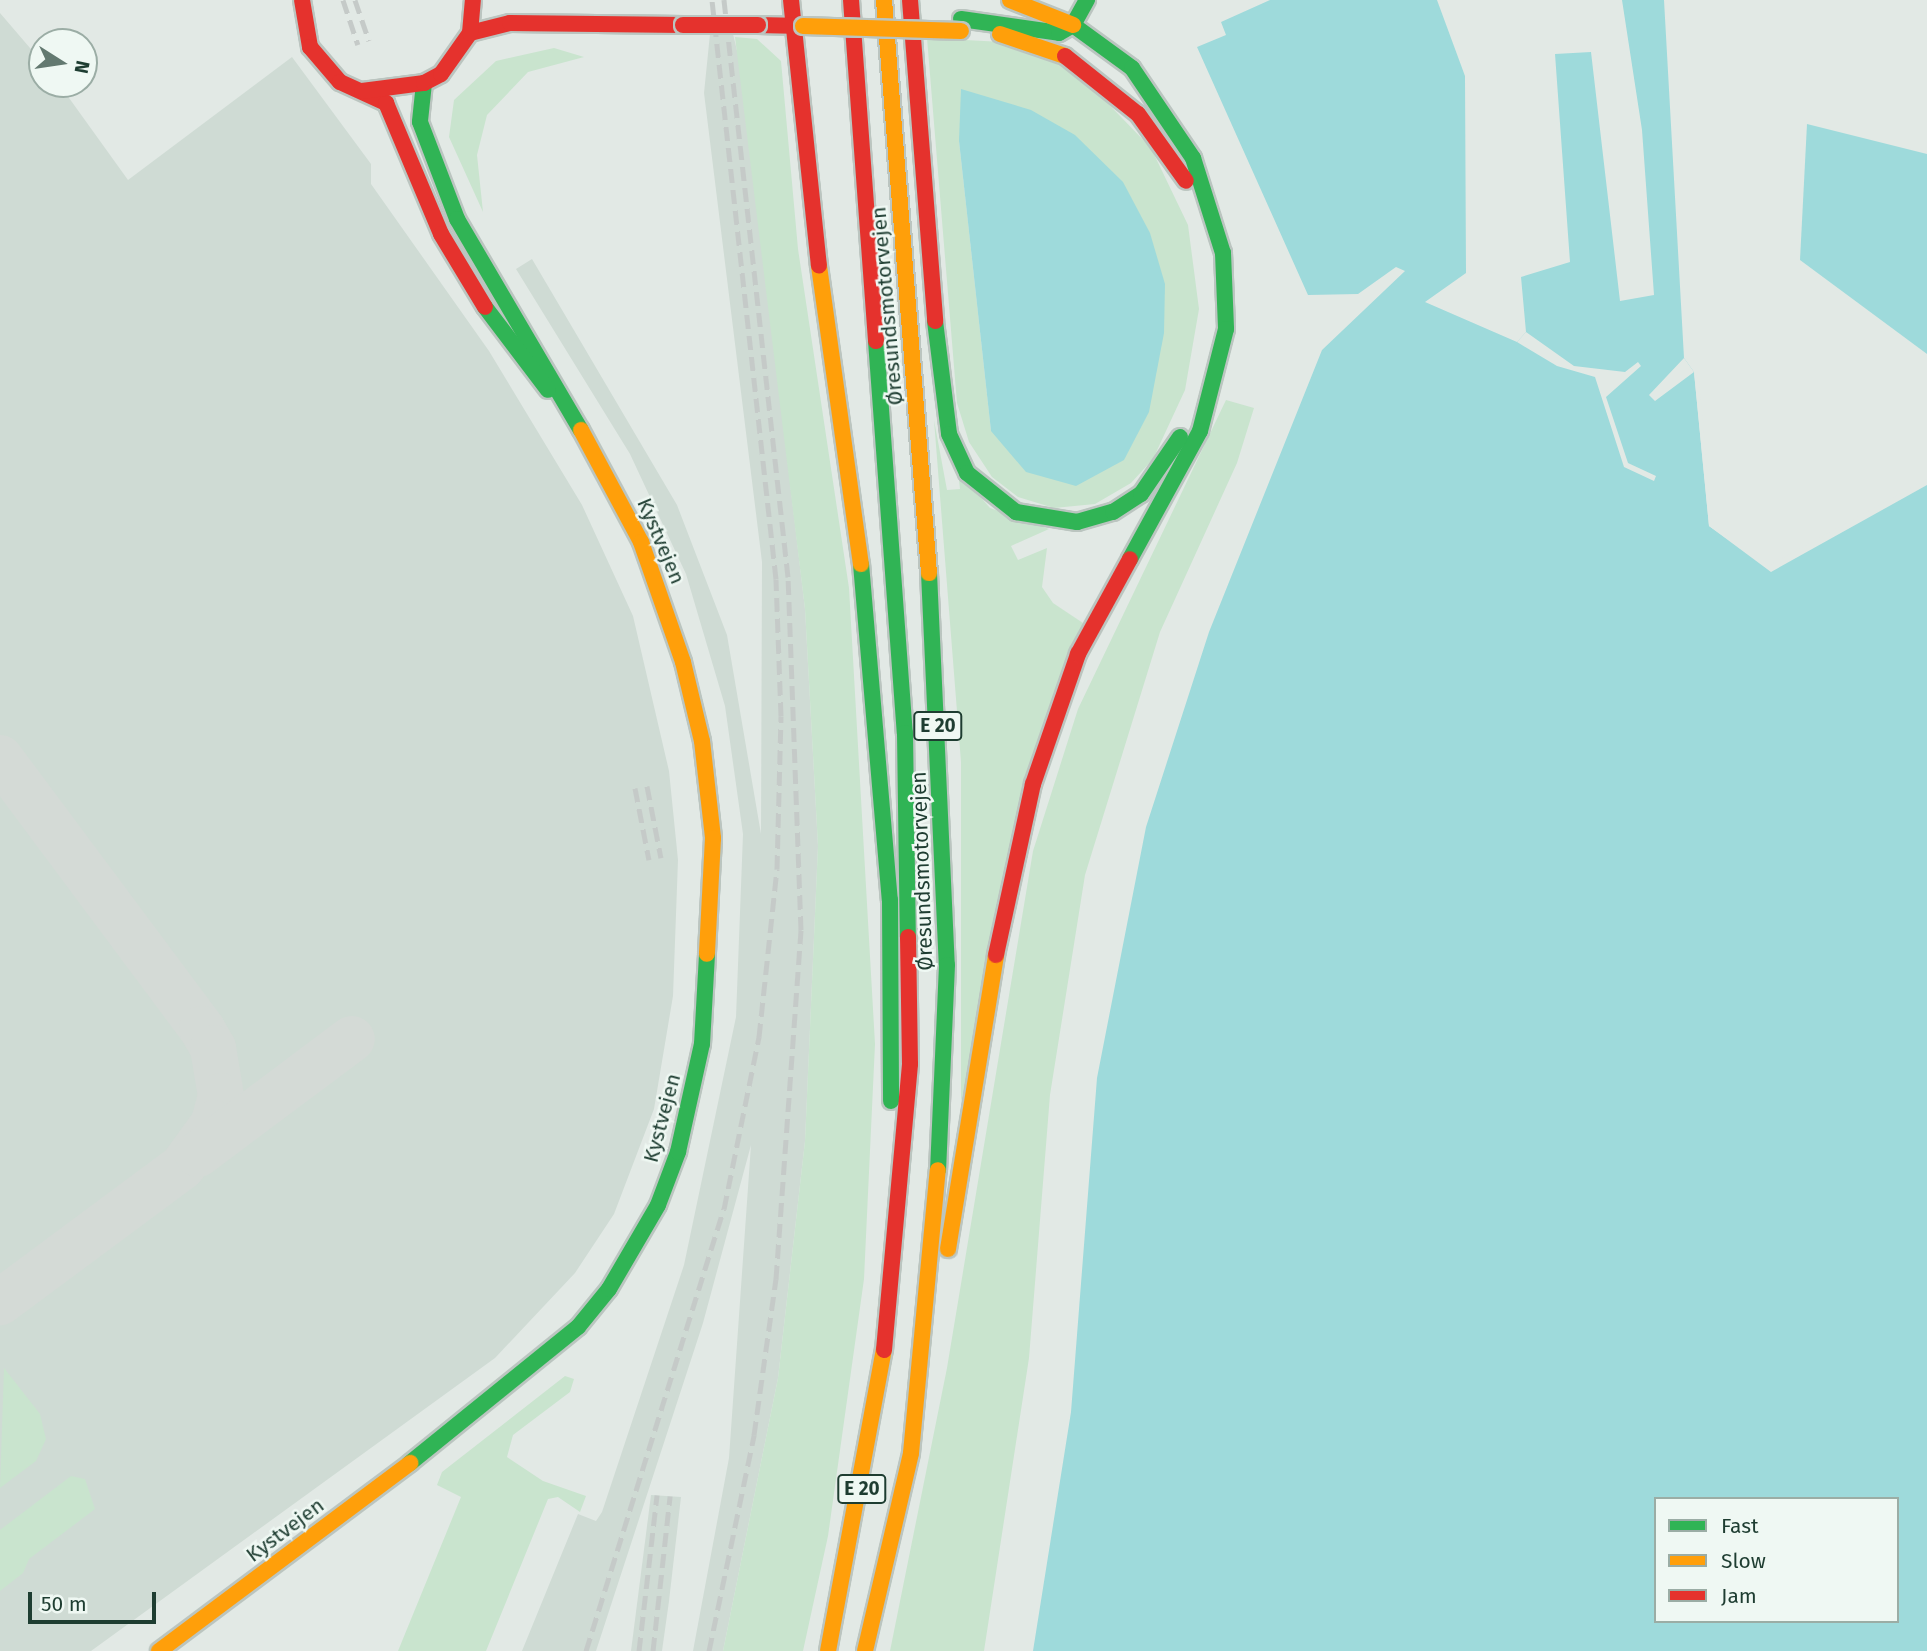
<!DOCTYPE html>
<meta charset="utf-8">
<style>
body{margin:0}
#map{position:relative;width:1927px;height:1651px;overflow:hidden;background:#e2e9e5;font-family:"Fira Sans",sans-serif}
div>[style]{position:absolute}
.built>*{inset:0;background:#cfdbd4}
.green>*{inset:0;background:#c9e4ce}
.water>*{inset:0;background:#9edadb}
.pier>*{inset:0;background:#e2e9e5}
.taxiway>*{height:46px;margin:-23px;padding:0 23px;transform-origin:23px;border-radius:23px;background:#d4dad6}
.roads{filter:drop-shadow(2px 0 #bbc5c0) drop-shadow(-2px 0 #bbc5c0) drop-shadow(0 2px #bbc5c0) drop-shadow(0 -2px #bbc5c0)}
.fast>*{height:16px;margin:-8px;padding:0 8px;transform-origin:8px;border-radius:8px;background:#30b455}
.slow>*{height:16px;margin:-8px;padding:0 8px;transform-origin:8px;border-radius:8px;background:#ff9f0a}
.jam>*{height:16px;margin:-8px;padding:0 8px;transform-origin:8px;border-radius:8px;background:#e5322d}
.rail>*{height:5px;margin-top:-2.5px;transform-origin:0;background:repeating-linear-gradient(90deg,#c5cac8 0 14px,transparent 0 21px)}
.bridges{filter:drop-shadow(2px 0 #bbc5c0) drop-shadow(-2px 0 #bbc5c0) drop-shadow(0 2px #bbc5c0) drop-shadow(0 -2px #bbc5c0)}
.slow-bridge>*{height:16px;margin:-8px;padding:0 8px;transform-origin:8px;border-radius:8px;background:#ff9f0a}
.jam-bridge>*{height:16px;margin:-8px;padding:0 8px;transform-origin:8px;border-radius:8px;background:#e5322d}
span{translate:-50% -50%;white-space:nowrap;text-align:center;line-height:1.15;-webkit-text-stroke:5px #eff8f3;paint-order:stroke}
.shield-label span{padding:2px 5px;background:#eff8f3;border:2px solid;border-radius:5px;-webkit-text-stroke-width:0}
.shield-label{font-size:19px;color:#1e3d31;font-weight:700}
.street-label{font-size:21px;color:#1e3d31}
.legend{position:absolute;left:1654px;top:1497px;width:245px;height:126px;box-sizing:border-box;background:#eff8f3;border:2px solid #9bada5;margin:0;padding:9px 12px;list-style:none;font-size:21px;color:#1e3d31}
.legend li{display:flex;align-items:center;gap:14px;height:35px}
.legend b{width:35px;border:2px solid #9bada5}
.north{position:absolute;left:28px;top:28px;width:70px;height:70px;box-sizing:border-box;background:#eff8f3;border:2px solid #9bada5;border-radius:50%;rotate:102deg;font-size:19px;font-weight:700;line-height:28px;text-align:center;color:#1e3d31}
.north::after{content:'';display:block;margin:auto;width:24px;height:32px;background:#637970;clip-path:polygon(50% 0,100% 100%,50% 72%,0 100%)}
.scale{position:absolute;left:28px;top:1592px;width:128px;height:32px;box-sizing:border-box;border:4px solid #1e3d31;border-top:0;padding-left:9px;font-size:21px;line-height:24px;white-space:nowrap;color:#1e3d31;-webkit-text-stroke:5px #eff8f3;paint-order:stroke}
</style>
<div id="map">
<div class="built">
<i style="clip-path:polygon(0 13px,42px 62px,42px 84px,59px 84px,128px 180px,292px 57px,371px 164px,371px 184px,489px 351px,582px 505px,633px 616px,669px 771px,678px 860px,673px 996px,654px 1109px,614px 1214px,575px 1273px,495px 1358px,91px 1651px,0 1651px)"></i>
<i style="clip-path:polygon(710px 34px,733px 34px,741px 67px,805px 609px,818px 846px,805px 1141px,778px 1378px,723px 1651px,693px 1651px,729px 1458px,751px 1145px,703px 1323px,596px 1651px,522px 1651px,578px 1514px,596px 1521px,602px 1512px,684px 1265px,736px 1017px,743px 834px,725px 706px,686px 574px,630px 454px,516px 269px,532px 259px,677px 505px,727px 635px,761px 834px,762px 562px,704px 93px)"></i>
<i style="clip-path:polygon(651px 1495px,681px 1497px,669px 1601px,662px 1651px,631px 1651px)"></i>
</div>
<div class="green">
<i style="clip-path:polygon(735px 37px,757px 39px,781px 61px,798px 249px,849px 588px,875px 1044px,864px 1279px,828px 1536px,803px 1651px,723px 1651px,778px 1378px,805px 1141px,818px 846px,805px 609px)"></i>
<i style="clip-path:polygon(evenodd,927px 38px,1003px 42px,1049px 58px,1092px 87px,1151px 148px,1188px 225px,1199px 309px,1185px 390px,1153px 459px,1131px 483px,1095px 504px,1054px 508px,1018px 497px,992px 477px,969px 442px,957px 403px,927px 38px,959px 141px,1149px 412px,991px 431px,959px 141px)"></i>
<i style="clip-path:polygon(554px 48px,584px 57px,528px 72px,487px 115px,477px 155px,483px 212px,449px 137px,454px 100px,496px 61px)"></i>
<i style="clip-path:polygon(1226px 400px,1254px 408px,1237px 463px,1160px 632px,1085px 875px,1050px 1095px,1029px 1358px,984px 1651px,890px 1651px,947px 1368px,1033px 851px,1078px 709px)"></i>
<i style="clip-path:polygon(934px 420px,947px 490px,960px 489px,958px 471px,990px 508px,1049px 529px,1011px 546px,1018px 560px,1047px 548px,1042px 587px,1053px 603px,1083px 623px,961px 1102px,961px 762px)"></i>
<i style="clip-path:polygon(4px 1368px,40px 1414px,46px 1439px,36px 1461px,0 1488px)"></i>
<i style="clip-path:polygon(565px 1376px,574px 1379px,570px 1392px,513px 1435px,507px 1457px,543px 1481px,586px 1496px,580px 1512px,558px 1497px,548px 1499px,486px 1651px,398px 1651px,461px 1497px,437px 1485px,442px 1472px)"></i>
<i style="clip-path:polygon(71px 1476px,85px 1479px,95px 1509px,29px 1559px,23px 1573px,0 1591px,0 1530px)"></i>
</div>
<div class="water">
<i style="clip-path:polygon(evenodd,1270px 0,1437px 0,1465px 76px,1466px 273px,1425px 302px,1517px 342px,1526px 332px,1521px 277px,1570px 262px,1555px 54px,1591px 52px,1620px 301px,1654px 295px,1642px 130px,1622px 0,1664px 0,1684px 358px,1694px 372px,1709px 526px,1770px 569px,1927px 482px,1927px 1651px,1033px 1651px,1071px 1412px,1097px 1078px,1146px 827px,1209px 632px,1322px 350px,1405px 271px,1396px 267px,1358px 294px,1308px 295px,1197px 47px,1226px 35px,1221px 22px,1270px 0,1656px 1499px,1897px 1499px,1897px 1621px,1656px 1621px,1656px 1499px)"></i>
<i style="clip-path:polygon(961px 89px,1031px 110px,1075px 135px,1123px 182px,1150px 233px,1165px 284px,1164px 333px,1149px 412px,1124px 460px,1076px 486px,1026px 472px,991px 431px,959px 141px)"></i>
<i style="clip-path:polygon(1807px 124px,1927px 154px,1927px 354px,1800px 260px)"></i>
</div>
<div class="pier">
<i style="clip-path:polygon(1526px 332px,1574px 366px,1625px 372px,1638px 362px,1641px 366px,1606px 397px,1628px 463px,1656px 476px,1654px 481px,1624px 467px,1595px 377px,1557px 366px,1517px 342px)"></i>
<i style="clip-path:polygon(1684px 358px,1694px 372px,1699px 380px,1712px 525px,1770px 565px,1927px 479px,1927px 485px,1771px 572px,1709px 526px,1694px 372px,1655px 401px,1649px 395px)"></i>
</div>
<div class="taxiway">
<i style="left:0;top:758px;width:338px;rotate:53.3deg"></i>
<i style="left:202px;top:1029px;width:22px;rotate:60deg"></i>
<i style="left:213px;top:1048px;width:49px;rotate:80.5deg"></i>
<i style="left:221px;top:1096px;width:28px;rotate:105deg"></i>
<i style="left:214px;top:1123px;width:54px;rotate:126deg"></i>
<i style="left:182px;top:1167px;width:227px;rotate:143.4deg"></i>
<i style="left:198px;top:1154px;width:192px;rotate:-36.8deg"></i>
</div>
<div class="roads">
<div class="fast">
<i style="left:961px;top:19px;width:99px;rotate:8.1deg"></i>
<i style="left:1059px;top:33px;width:16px;rotate:-30deg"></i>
<i style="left:1073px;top:25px;width:29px;rotate:-61deg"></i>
<i style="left:1073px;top:25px;width:73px;rotate:36.1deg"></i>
<i style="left:1132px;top:68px;width:109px;rotate:55.9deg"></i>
<i style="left:1193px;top:158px;width:100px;rotate:72.5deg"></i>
<i style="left:1223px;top:253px;width:76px;rotate:87.7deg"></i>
<i style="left:1226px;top:329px;width:105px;rotate:104.3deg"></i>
<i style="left:1200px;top:431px;width:146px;rotate:118.7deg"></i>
<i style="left:424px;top:83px;width:39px;rotate:96deg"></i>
<i style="left:420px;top:122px;width:104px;rotate:69.1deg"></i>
<i style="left:457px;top:219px;width:245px;rotate:59.6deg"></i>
<i style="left:485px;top:307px;width:104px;rotate:52.8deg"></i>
<i style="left:935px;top:321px;width:114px;rotate:82.9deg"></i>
<i style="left:949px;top:434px;width:43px;rotate:65.2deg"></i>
<i style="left:967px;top:473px;width:63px;rotate:38.5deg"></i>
<i style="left:1016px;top:512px;width:62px;rotate:9.3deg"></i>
<i style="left:1077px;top:522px;width:37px;rotate:-16deg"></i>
<i style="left:1113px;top:512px;width:33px;rotate:-33deg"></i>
<i style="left:1141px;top:494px;width:69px;rotate:-55.6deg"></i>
<i style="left:876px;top:341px;width:393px;rotate:85.8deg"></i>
<i style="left:905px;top:733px;width:204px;rotate:89.2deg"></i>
<i style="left:861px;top:564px;width:337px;rotate:85.1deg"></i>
<i style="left:890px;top:900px;width:201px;rotate:89.7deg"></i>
<i style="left:929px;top:573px;width:392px;rotate:87.4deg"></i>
<i style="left:947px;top:965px;width:205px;rotate:92.5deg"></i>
<i style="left:410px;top:1463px;width:216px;rotate:-39deg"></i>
<i style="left:578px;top:1327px;width:49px;rotate:-50.8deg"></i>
<i style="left:609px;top:1289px;width:97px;rotate:-59.7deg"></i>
<i style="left:658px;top:1205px;width:57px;rotate:-69.3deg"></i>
<i style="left:678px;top:1152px;width:111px;rotate:-77.5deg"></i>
<i style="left:702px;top:1044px;width:90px;rotate:-86.8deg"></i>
</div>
<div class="slow">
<i style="left:884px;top:0;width:575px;rotate:85.51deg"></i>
<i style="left:1010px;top:0;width:68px;rotate:21.6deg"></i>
<i style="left:1000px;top:34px;width:69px;rotate:18.7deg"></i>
<i style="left:819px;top:266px;width:301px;rotate:82deg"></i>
<i style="left:581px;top:430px;width:127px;rotate:61.8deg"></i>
<i style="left:641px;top:542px;width:127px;rotate:70.7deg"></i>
<i style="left:683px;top:662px;width:81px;rotate:76.5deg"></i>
<i style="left:702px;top:741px;width:98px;rotate:83.5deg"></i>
<i style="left:713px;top:838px;width:116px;rotate:93deg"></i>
<i style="left:948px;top:1249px;width:298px;rotate:-80.7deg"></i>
<i style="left:159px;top:1651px;width:314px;rotate:-36.8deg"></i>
<i style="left:828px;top:1651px;width:306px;rotate:-79.5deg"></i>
<i style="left:865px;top:1651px;width:203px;rotate:-76.9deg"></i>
<i style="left:911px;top:1453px;width:284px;rotate:-84.6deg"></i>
</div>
<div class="jam">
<i style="left:302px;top:0;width:48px;rotate:80.3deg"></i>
<i style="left:310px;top:47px;width:46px;rotate:49.4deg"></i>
<i style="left:340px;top:82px;width:51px;rotate:24.5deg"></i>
<i style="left:386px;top:103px;width:142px;rotate:67.2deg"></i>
<i style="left:441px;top:234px;width:85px;rotate:58.9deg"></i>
<i style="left:791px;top:0;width:267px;rotate:84deg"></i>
<i style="left:851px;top:0;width:342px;rotate:85.8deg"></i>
<i style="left:910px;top:0;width:322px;rotate:85.5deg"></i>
<i style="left:758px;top:25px;width:45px;rotate:1.3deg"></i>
<i style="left:470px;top:33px;width:41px;rotate:-14deg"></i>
<i style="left:510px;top:23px;width:173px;rotate:0.7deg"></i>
<i style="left:1065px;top:56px;width:93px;rotate:38.5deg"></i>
<i style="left:1138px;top:114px;width:82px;rotate:54.4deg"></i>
<i style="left:362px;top:91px;width:63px;rotate:-7.4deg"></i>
<i style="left:424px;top:83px;width:19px;rotate:-28deg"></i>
<i style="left:441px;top:74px;width:50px;rotate:-54.7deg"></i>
<i style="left:470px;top:33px;width:33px;rotate:-85deg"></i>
<i style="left:996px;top:955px;width:175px;rotate:-77.8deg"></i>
<i style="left:1033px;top:784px;width:138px;rotate:-70.9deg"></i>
<i style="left:1078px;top:654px;width:108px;rotate:-61.3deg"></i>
<i style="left:884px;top:1350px;width:287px;rotate:-84.8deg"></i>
<i style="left:910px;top:1064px;width:127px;rotate:-90.9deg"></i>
</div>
</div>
<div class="rail">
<i style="left:343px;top:0;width:47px;rotate:71.6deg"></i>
<i style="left:355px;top:0;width:43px;rotate:71.1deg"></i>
<i style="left:647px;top:786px;width:73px;rotate:79deg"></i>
<i style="left:635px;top:788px;width:73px;rotate:79deg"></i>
<i style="left:586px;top:1651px;width:463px;rotate:-72.7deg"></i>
<i style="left:724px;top:1209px;width:176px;rotate:-78.5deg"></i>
<i style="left:759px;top:1037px;width:169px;rotate:-83.9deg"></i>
<i style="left:777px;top:869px;width:153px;rotate:-88.5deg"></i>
<i style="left:781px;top:716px;width:137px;rotate:-92.1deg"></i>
<i style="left:776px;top:579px;width:583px;rotate:-96.31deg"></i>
<i style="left:639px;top:1651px;width:157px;rotate:-83.4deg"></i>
<i style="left:653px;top:1651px;width:156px;rotate:-83.7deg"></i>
<i style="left:709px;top:1651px;width:221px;rotate:-78.2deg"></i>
<i style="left:754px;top:1435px;width:158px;rotate:-82deg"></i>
<i style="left:776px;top:1279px;width:350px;rotate:-85.9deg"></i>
<i style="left:801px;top:930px;width:353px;rotate:-92.1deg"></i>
<i style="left:788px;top:577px;width:581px;rotate:-96.33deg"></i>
</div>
<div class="bridges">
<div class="slow-bridge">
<i style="left:803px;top:26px;width:158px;rotate:1.8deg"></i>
</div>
<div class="jam-bridge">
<i style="left:683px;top:25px;width:75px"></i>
</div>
</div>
<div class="shield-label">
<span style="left:938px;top:726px">E 20</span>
<span style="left:862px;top:1489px">E 20</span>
</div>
<div class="street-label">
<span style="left:887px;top:306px;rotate:-95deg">Øresundsmotorvejen</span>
<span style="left:661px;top:541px;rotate:67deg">Kystvejen</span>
<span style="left:922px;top:871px;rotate:-92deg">Øresundsmotorvejen</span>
<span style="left:662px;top:1118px;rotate:-75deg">Kystvejen</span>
<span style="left:285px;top:1530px;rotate:-37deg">Kystvejen</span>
</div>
<ul class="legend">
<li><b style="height:9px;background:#30b455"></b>Fast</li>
<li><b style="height:9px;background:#ff9f0a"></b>Slow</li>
<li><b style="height:9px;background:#e5322d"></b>Jam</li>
</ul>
<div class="north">N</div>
<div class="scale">50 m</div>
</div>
